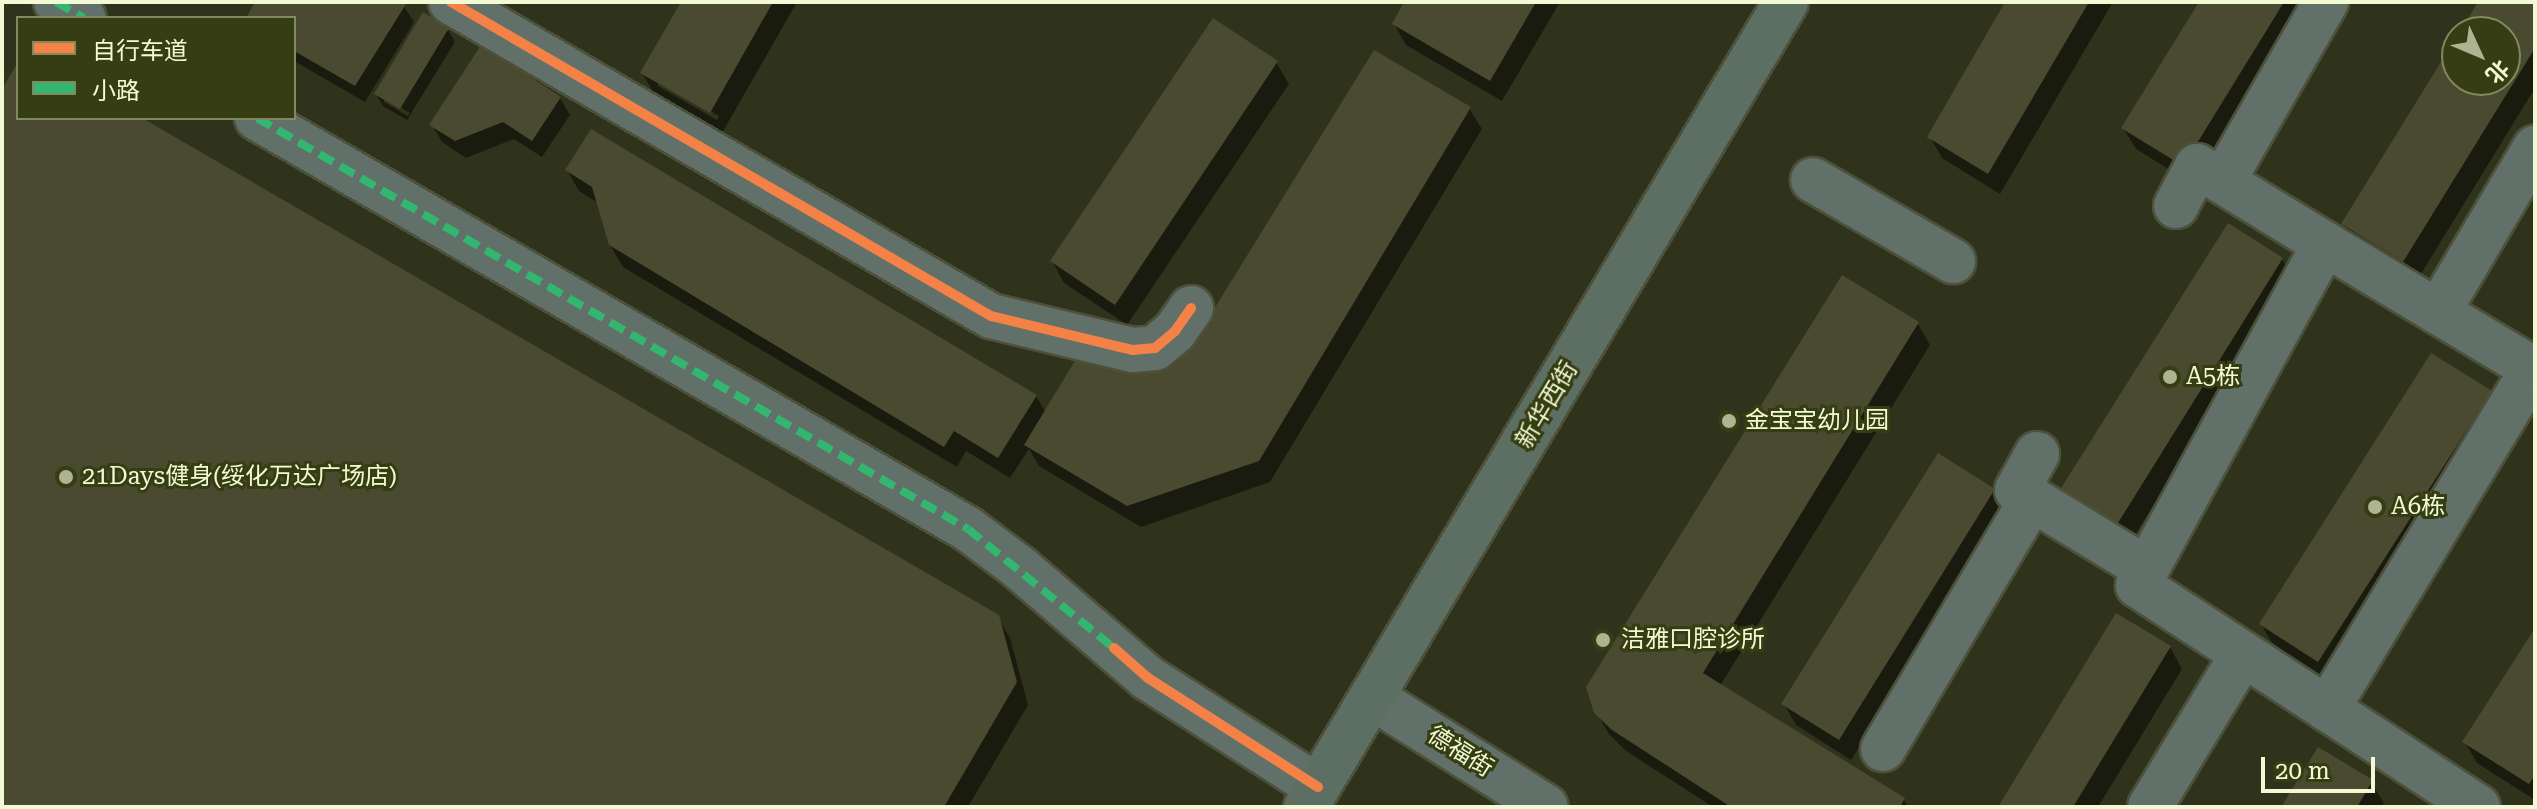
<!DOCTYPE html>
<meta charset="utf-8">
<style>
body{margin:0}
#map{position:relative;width:2537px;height:809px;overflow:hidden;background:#30331c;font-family:"Roboto Serif","Noto Sans SC",serif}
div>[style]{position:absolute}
.shadow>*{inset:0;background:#0007}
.building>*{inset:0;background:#4a4a31}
.roads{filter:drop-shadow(2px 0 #4d513b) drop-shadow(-2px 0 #4d513b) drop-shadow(0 2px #4d513b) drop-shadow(0 -2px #4d513b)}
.minor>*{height:44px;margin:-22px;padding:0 22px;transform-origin:22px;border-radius:22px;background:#61716a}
.major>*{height:44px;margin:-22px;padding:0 22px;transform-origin:22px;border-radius:22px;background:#5d6f63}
.quiet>*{height:8px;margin-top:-4px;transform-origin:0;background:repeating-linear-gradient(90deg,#33b770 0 16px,transparent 0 24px)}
.cycleway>*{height:10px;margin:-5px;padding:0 5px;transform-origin:5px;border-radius:5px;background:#f48246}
.dots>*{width:22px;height:22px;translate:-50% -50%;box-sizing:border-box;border:4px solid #363d12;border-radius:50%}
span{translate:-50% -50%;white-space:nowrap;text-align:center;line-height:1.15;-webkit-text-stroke:6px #363d12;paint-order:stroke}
.poi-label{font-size:24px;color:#f1fad2}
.left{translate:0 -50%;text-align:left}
.street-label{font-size:24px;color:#f1fad2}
.frame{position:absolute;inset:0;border:4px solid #f1fad2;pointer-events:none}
.legend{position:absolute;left:16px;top:16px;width:280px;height:104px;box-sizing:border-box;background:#363d12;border:2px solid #81895f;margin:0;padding:10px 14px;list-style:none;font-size:24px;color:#f1fad2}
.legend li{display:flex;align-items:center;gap:16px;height:40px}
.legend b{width:40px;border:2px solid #81895f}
.north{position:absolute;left:2441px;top:16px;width:80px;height:80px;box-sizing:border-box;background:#363d12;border:2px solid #81895f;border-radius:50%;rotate:134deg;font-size:22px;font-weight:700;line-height:32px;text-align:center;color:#f1fad2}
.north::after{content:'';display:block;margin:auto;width:28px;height:36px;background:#adb492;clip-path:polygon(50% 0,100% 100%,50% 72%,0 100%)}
.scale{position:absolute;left:2261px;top:757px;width:114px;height:36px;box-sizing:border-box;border:4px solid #f1fad2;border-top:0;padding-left:10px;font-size:24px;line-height:28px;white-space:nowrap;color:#f1fad2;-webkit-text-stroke:6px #363d12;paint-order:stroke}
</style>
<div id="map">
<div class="shadow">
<i style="clip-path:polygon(258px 2px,401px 2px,414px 22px,365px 102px,294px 61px,294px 18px,248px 18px)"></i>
<i style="clip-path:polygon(evenodd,683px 2px,797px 2px,722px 133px,655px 95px,642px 73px,683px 2px,658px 81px,719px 116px,717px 120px,658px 86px,658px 81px)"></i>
<i style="clip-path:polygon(1407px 2px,1560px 2px,1502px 101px,1406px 45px,1394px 24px)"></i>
<i style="clip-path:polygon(2007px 2px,2113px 2px,2000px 194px,1942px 158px,1930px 137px)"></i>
<i style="clip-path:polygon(2201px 2px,2309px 2px,2196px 186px,2136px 149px,2123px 128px)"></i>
<i style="clip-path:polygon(2480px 2px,2535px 2px,2535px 88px,2416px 282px,2356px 245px,2344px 224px,2457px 40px,2457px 80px,2505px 80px,2505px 32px,2462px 32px)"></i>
<i style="clip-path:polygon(evenodd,448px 30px,455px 42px,407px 120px,383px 106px,376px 94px,448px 30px,384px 97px,410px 113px,408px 116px,384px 102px,384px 97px)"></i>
<i style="clip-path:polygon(1276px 62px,1289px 84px,1127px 325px,1064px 283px,1052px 261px)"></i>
<i style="clip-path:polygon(18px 66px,18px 118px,138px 118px,997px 616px,1010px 638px,1028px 705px,968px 807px,2px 807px,2px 93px)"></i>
<i style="clip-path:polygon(560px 98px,570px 115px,542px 157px,514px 139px,466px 158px,442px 142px,432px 125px)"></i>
<i style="clip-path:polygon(1469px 108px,1482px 129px,1270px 482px,1141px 527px,1039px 466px,1029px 449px,1010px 478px,966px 451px,957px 467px,623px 267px,610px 245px,598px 203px,579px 191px,567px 170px,1036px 396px,1046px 413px,1191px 350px)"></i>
<i style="clip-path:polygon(2282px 259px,2294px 280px,2125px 551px,2071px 517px)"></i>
<i style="clip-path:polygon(1918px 324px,1930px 345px,1720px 686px,1904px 800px,1908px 807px,1713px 807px,1626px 751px,1609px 734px,1596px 712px)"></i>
<i style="clip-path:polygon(2490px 392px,2502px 414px,2331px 682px,2273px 645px,2261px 624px)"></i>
<i style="clip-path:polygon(1994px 490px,2006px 512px,1851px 760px,1796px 725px,1784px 704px)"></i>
<i style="clip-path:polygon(2535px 632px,2535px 800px,2477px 763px,2465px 742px)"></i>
<i style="clip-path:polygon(2170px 647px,2182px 669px,2098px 807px,2001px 807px)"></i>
<i style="clip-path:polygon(2371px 782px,2384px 803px,2381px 807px,2284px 807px)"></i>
</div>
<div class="building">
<i style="clip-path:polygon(255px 2px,404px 2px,406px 4px,355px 86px,294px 51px,294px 18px,246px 18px)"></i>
<i style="clip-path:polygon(681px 2px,773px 2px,710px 113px,640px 73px)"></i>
<i style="clip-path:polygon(1404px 2px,1536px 2px,1490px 81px,1392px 24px)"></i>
<i style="clip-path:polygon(2005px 2px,2089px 2px,1988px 174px,1927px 137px)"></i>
<i style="clip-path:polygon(2199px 2px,2284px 2px,2183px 166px,2121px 128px)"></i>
<i style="clip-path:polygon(2478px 2px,2535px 2px,2535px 48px,2403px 262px,2341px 224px,2457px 36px,2457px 80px,2505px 80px,2505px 32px,2460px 32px)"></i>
<i style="clip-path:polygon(423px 12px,449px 28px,400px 109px,374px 94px)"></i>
<i style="clip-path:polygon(1213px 18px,1278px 61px,1115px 305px,1050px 261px)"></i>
<i style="clip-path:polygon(481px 45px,561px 97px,532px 141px,503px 122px,455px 141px,429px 125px)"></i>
<i style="clip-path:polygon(1374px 50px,1471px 107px,1259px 461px,1127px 506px,1024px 445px,1085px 344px,1140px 367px,1190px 348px)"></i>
<i style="clip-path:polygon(18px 62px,18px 118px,142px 118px,999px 615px,1017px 682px,944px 807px,2px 807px,2px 89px)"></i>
<i style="clip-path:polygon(591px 129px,1037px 395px,998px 458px,954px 431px,944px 447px,609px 245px,592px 187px,565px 170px)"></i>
<i style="clip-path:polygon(2228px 223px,2283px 258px,2113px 531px,2056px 496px)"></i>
<i style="clip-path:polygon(1842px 275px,1919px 322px,1703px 673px,1905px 798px,1900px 807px,1731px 807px,1612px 730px,1594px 713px,1586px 687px)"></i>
<i style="clip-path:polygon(2431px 353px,2492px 391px,2318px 662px,2259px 624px)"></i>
<i style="clip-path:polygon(1938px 453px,1995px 489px,1839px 740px,1781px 704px)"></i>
<i style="clip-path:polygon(2116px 613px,2171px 646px,2073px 807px,1998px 807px)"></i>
<i style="clip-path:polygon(2535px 628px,2535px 775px,2529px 784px,2462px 742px)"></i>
<i style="clip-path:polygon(2318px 747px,2373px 780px,2357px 807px,2281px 807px)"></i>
</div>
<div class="roads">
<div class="minor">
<i style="left:56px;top:2px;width:32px;rotate:30deg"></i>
<i style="left:451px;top:2px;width:625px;rotate:30.18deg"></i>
<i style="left:991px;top:316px;width:146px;rotate:13.5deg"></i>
<i style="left:1133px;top:350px;width:22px;rotate:-5deg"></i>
<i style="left:1155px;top:348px;width:26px;rotate:-40deg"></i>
<i style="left:1175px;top:331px;width:28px;rotate:-55deg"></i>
<i style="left:257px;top:118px;width:821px;rotate:30.03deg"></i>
<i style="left:968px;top:529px;width:65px;rotate:36.9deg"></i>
<i style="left:1020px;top:568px;width:169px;rotate:40.7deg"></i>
<i style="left:1148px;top:678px;width:202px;rotate:32.7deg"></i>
<i style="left:1813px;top:180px;width:162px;rotate:30.1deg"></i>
<i style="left:2223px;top:181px;width:207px;rotate:-60.1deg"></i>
<i style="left:2176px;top:206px;width:45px;rotate:-62.3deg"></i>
<i style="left:2197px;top:166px;width:150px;rotate:31.4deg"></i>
<i style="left:2438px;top:312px;width:191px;rotate:-59.4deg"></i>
<i style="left:2037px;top:454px;width:41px;rotate:119.1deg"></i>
<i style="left:2017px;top:490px;width:152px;rotate:31.3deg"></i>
<i style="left:1373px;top:698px;width:204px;rotate:32.2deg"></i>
<i style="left:2327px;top:709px;width:398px;rotate:-58.8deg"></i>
<i style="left:1883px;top:749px;width:291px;rotate:-59.2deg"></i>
<i style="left:2150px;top:807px;width:179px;rotate:-58.7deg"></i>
<i style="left:2478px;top:807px;width:406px;rotate:-146.9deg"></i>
<i style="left:2138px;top:585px;width:389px;rotate:-61.3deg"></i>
<i style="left:2325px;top:244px;width:245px;rotate:31deg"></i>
</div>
<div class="major">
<i style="left:1306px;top:807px;width:937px;rotate:-59.19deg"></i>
</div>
</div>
<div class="quiet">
<i style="left:56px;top:2px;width:32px;rotate:30deg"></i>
<i style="left:257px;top:118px;width:821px;rotate:30.03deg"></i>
<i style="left:968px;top:529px;width:188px;rotate:39.2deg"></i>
</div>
<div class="cycleway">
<i style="left:451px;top:2px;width:625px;rotate:30.18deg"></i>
<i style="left:991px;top:316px;width:146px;rotate:13.5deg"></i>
<i style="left:1133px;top:350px;width:22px;rotate:-5deg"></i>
<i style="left:1155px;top:348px;width:26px;rotate:-40deg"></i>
<i style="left:1175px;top:331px;width:28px;rotate:-55deg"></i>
<i style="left:1114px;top:648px;width:45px;rotate:41.4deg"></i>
<i style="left:1148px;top:678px;width:202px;rotate:32.7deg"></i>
</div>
<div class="dots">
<i style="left:2170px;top:377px;background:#adb492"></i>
<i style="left:1729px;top:421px;background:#adb492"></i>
<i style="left:66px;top:477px;background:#adb492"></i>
<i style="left:2375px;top:507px;background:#adb492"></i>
<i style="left:1603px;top:640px;background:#adb492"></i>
</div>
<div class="poi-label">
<span class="left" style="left:2186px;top:377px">A5栋</span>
<span class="left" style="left:1745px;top:421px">金宝宝幼儿园</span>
<span class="left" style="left:82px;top:477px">21Days健身(绥化万达广场店)</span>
<span class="left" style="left:2391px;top:507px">A6栋</span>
<span class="left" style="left:1621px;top:640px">洁雅口腔诊所</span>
</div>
<div class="street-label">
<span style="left:1547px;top:405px;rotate:-59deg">新华西街</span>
<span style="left:1460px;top:752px;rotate:32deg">德福街</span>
</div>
<div class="frame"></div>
<ul class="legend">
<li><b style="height:10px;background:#f48246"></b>自行车道</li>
<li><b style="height:10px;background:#33b770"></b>小路</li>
</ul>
<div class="north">北</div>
<div class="scale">20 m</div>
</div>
